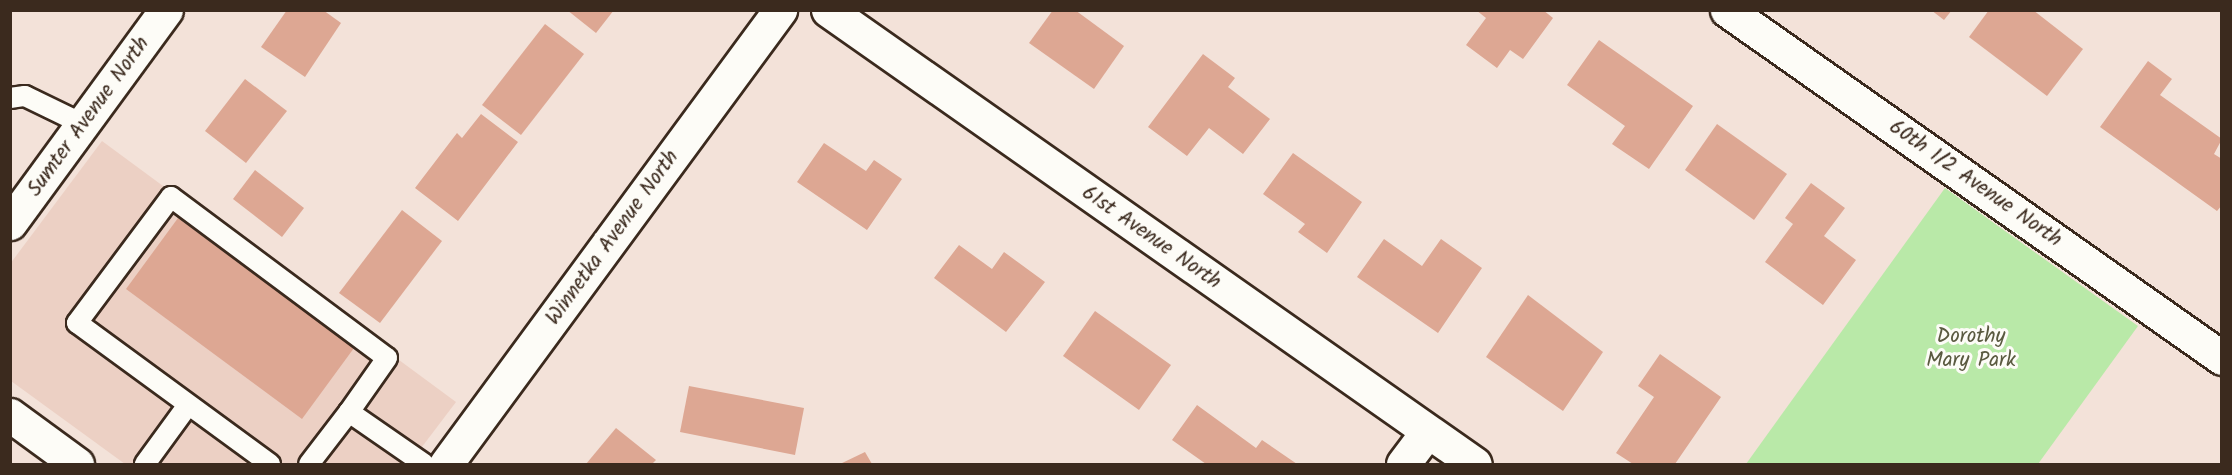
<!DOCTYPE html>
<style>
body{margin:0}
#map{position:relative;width:2232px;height:475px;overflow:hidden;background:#f3e2d9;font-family:Kalam,sans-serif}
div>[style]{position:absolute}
.built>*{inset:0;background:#ecd0c4}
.green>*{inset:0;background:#b9e9a8}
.building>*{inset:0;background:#dda793}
.roads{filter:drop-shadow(2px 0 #3b2a1e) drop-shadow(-2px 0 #3b2a1e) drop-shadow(0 2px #3b2a1e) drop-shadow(0 -2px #3b2a1e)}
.lane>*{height:20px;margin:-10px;padding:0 10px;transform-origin:10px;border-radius:10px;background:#fdfcf7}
.street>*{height:33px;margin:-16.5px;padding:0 16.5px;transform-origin:16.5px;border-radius:16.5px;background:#fdfcf7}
.secondary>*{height:33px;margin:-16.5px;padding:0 16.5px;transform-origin:16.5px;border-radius:16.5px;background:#fdfcf7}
span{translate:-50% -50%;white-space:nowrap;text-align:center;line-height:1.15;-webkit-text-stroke:6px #fdfcf7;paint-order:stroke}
.street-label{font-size:21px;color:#3b2a1e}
.park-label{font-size:21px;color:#5a5a40}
.frame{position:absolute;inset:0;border:12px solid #3b2a1e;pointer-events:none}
</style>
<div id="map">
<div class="built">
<i style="clip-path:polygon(102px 141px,456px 402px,409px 464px,125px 464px,11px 381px,10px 264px)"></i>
</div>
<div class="green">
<i style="clip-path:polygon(1945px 188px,2138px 326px,2038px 464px,1746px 464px)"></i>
</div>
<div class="building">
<i style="clip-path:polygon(287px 10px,323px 10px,341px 23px,305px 77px,261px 47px)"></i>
<i style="clip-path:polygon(567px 10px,614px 10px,596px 33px)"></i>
<i style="clip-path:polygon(1053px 10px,1075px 10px,1124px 46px,1094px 89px,1029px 43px)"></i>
<i style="clip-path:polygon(1476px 10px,1543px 10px,1553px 18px,1523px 59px,1510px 50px,1497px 68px,1466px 45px,1486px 18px)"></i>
<i style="clip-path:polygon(1931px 10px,1952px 10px,1944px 20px)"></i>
<i style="clip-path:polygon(1989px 10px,2033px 10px,2083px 49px,2047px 96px,1969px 37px)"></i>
<i style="clip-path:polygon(545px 24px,584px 54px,521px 135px,482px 105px)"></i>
<i style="clip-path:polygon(1599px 40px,1693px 106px,1649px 169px,1612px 144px,1625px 126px,1567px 85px)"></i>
<i style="clip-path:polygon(1203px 54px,1235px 78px,1228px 87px,1270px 119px,1243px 154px,1209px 128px,1187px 156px,1148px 127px)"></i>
<i style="clip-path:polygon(2148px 61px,2172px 79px,2160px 95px,2222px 139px,2214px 154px,2222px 159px,2222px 205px,2217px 211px,2100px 127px)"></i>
<i style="clip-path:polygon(245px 79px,287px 111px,246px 163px,205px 131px)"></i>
<i style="clip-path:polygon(481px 114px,518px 142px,458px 221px,415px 188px,457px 133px,462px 138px)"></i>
<i style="clip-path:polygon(1717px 124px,1787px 174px,1754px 220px,1685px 170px)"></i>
<i style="clip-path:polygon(824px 143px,866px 171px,874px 160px,902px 179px,867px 230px,797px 182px)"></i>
<i style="clip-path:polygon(1293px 153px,1362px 202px,1327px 253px,1298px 232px,1305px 224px,1263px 194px)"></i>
<i style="clip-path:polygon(255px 170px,304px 208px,282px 237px,233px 199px)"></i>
<i style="clip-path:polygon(1811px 183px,1845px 208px,1824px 236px,1856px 260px,1823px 305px,1765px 262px,1793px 224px,1785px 218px)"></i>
<i style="clip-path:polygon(402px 210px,442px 241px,380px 323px,339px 293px)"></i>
<i style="clip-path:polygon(178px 218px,354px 348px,302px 419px,126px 289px)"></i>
<i style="clip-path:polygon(1384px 239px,1422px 266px,1441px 239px,1482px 268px,1438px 333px,1357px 277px)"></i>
<i style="clip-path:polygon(959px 245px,992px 269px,1004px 252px,1045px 282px,1006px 332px,934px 278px)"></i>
<i style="clip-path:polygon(1528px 295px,1603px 352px,1563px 411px,1486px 357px)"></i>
<i style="clip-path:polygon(1095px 311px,1171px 365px,1139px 410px,1063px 356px)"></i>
<i style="clip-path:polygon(1660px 354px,1721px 397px,1675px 464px,1633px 464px,1616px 453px,1654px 397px,1638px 386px)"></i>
<i style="clip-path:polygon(689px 386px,804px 408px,795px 455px,680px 432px)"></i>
<i style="clip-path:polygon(1197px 405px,1256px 448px,1262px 440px,1297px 464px,1206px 464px,1172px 440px)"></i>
<i style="clip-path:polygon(616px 428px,656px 460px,652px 464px,586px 464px)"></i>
<i style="clip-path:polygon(865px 452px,872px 464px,840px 464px)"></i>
</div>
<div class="roads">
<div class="lane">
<i style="left:10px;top:98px;width:15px;rotate:-8deg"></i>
<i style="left:25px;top:96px;width:67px;rotate:25.8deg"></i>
<i style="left:145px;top:464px;width:73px;rotate:-53.9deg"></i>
<i style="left:270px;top:464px;width:239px;rotate:-143.8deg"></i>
<i style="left:77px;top:323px;width:157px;rotate:-53.3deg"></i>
<i style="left:171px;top:197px;width:269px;rotate:36.7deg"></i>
<i style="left:387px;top:358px;width:66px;rotate:125.1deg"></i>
<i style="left:349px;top:412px;width:91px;rotate:34.7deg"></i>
<i style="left:309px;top:464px;width:66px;rotate:-52.4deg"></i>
</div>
<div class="street">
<i style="left:828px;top:10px;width:790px;rotate:35.06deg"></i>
<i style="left:1727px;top:10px;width:605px;rotate:35.11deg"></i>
<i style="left:10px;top:223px;width:264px;rotate:-53.8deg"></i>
<i style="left:1403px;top:464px;width:40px;rotate:-53deg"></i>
</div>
<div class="secondary">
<i style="left:10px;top:415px;width:83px;rotate:36.2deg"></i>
<i style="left:446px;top:464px;width:564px;rotate:-53.66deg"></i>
</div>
</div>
<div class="street-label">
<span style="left:89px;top:117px;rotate:-54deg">Sumter Avenue North</span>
<span style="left:1975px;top:184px;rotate:35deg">60th 1/2 Avenue North</span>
<span style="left:613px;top:238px;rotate:-54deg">Winnetka Avenue North</span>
<span style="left:1151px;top:238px;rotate:35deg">61st Avenue North</span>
</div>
<div class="park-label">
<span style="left:1971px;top:349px">Dorothy<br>Mary Park</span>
</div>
<div class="frame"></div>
</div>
